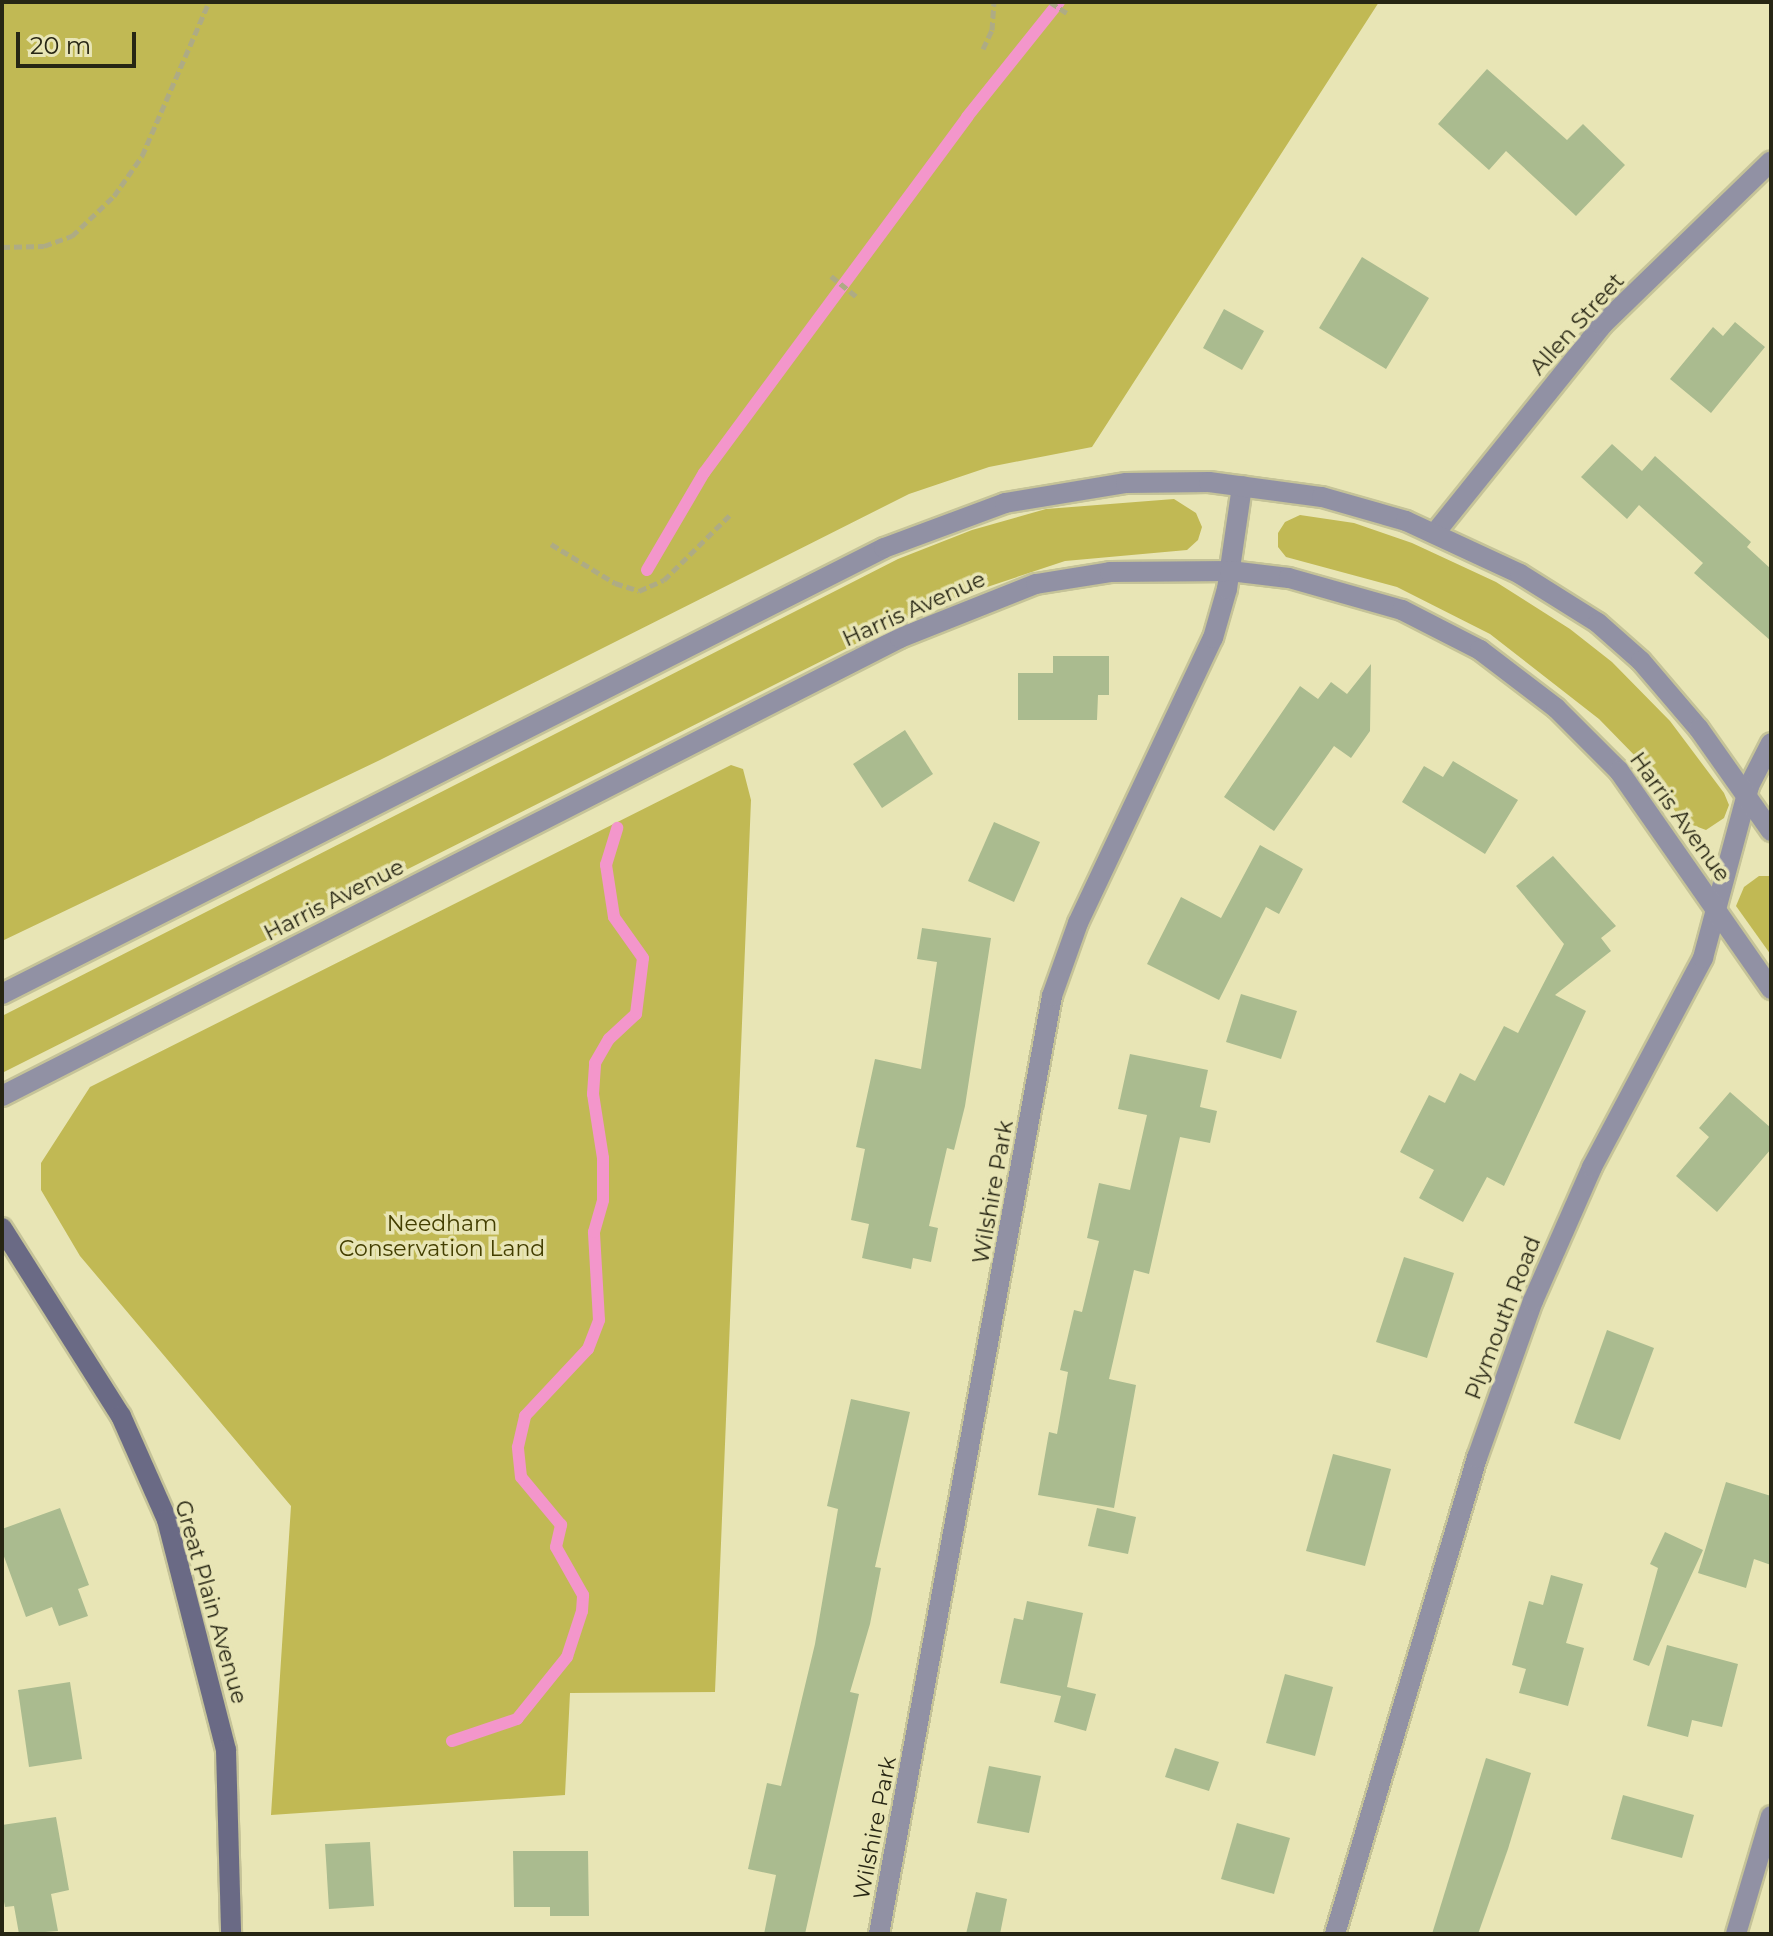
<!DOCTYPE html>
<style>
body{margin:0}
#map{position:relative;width:1773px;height:1936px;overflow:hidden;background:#e8e5b5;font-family:Montserrat,sans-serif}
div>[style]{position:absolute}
.green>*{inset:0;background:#c1b954}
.stream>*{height:12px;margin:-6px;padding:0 6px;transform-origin:6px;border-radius:6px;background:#f396cb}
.building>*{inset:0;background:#aabb8f}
.path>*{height:5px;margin-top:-2.5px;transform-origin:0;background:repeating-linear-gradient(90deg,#aeab84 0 8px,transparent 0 12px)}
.roads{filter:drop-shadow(2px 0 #c5c398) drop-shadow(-2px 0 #c5c398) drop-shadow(0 2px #c5c398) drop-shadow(0 -2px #c5c398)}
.minor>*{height:20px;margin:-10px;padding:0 10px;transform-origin:10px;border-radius:10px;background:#9191a4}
.tertiary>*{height:20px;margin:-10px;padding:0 10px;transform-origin:10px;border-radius:10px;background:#9191a4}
.secondary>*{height:20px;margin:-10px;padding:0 10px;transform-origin:10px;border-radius:10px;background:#6a6a85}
span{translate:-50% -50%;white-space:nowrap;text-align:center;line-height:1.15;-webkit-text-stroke:7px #e8e5b5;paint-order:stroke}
.street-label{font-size:22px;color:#272614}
.park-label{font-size:22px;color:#433e00}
.frame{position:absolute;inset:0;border:4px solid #272614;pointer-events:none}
.scale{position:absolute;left:16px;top:32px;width:120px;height:36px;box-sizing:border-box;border:4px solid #272614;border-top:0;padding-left:10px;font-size:24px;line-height:28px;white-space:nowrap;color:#272614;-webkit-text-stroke:6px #e8e5b5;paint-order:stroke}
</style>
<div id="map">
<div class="green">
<i style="clip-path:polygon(2px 2px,1379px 2px,1092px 447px,989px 467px,909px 494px,380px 760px,2px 941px)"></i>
<i style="clip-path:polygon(1174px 499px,1196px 513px,1202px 527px,1198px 540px,1187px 550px,1065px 561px,933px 605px,2px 1073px,2px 1016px,898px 559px,972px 530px,1046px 509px)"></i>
<i style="clip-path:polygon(1300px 515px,1354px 523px,1412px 543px,1496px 582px,1570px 629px,1612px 662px,1670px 721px,1724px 793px,1729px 805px,1724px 818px,1706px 830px,1682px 821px,1640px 761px,1599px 719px,1490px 634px,1397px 587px,1286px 557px,1278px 547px,1278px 533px,1285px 522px)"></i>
<i style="clip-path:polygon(731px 765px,743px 769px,751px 800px,715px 1692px,570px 1693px,565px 1795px,271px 1815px,291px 1506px,80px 1256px,41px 1190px,41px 1163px,90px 1087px)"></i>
<i style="clip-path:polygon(1759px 876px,1771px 876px,1771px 955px,1736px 906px,1744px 887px)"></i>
</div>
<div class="stream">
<i style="left:647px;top:570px;width:113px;rotate:-59.6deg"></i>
<i style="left:704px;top:473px;width:443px;rotate:-53.5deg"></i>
<i style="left:967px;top:117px;width:147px;rotate:-51.3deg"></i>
<i style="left:452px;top:1741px;width:69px;rotate:-18.7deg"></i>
<i style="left:517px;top:1719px;width:80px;rotate:-51.1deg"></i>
<i style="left:567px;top:1657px;width:48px;rotate:-71.9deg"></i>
<i style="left:582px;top:1611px;width:16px;rotate:-86deg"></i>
<i style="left:583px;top:1595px;width:55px;rotate:-119.4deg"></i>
<i style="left:556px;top:1547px;width:23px;rotate:-77deg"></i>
<i style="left:561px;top:1525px;width:62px;rotate:-129.8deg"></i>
<i style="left:521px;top:1477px;width:30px;rotate:-96deg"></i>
<i style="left:518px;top:1447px;width:32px;rotate:-77deg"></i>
<i style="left:525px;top:1416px;width:92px;rotate:-46.8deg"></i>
<i style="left:588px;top:1349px;width:31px;rotate:-69deg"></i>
<i style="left:599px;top:1320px;width:88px;rotate:-93.3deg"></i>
<i style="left:594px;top:1232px;width:33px;rotate:-74deg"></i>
<i style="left:603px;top:1200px;width:42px;rotate:-90deg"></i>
<i style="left:603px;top:1158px;width:65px;rotate:-98.9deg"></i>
<i style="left:593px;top:1094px;width:31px;rotate:-86deg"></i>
<i style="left:595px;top:1063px;width:28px;rotate:-60deg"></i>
<i style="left:609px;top:1039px;width:37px;rotate:-43deg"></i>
<i style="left:636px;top:1014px;width:56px;rotate:-82.9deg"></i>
<i style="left:643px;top:958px;width:50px;rotate:-125.3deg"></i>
<i style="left:614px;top:917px;width:53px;rotate:-98.7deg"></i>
<i style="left:606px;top:865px;width:39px;rotate:-73deg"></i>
</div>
<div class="building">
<i style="clip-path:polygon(1487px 69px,1567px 140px,1583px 124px,1625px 165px,1576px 216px,1506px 151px,1489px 170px,1438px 124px)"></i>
<i style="clip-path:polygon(1362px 257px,1429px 298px,1386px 369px,1319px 328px)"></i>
<i style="clip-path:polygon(1224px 309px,1264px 331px,1242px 370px,1203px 348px)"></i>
<i style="clip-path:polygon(1735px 322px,1765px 347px,1711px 413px,1670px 379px,1713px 327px,1723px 336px)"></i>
<i style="clip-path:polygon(1612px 444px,1642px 471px,1655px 456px,1751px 542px,1747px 547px,1771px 569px,1771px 641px,1694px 573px,1703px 563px,1639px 505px,1627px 519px,1581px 477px)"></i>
<i style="clip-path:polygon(1053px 656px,1109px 656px,1109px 695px,1098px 695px,1097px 720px,1018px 720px,1018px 673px,1053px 673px)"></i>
<i style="clip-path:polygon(1371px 664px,1370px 731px,1351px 758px,1334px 746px,1274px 831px,1224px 797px,1300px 686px,1318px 699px,1331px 682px,1347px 694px)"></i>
<i style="clip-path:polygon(905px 730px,933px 774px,882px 808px,853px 764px)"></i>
<i style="clip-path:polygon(1453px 761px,1518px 800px,1485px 854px,1402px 802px,1424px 766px,1443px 777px)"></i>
<i style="clip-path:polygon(994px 822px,1040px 842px,1014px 902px,968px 881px)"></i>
<i style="clip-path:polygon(1260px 845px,1303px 869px,1279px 914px,1266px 907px,1219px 1000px,1147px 964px,1181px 897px,1221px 918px)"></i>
<i style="clip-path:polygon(1553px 856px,1616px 926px,1601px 938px,1611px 951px,1555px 995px,1586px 1011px,1504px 1186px,1487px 1177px,1463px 1222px,1419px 1198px,1434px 1170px,1400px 1152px,1429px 1095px,1445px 1103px,1460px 1073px,1475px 1081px,1504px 1026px,1518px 1033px,1564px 944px,1516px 886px)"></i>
<i style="clip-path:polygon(922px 928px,991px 938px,965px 1106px,954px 1150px,947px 1148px,929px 1226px,938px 1228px,931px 1262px,913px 1258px,911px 1269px,862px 1258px,869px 1224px,851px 1220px,865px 1149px,856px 1147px,875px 1059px,921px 1069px,937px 962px,917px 959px)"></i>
<i style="clip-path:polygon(1241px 994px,1297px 1011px,1281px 1059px,1226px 1042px)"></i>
<i style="clip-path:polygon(1130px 1054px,1208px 1070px,1200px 1107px,1217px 1111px,1210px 1143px,1180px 1137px,1149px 1274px,1134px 1270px,1109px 1379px,1136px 1385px,1114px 1508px,1038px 1495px,1049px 1432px,1057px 1434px,1068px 1372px,1060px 1370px,1074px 1310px,1082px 1312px,1099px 1241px,1087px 1238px,1099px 1183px,1130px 1190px,1147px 1115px,1118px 1109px)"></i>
<i style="clip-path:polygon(1730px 1092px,1771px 1128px,1771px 1149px,1717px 1212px,1676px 1176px,1709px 1137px,1699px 1128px)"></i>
<i style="clip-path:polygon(1404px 1257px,1454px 1273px,1427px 1358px,1376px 1342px)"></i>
<i style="clip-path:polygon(1607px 1330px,1654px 1348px,1620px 1440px,1574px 1423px)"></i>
<i style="clip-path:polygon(851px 1399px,910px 1412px,875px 1567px,881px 1568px,870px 1624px,850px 1692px,859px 1694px,805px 1934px,764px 1934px,776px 1875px,748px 1869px,767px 1783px,781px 1786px,815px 1644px,838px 1509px,827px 1506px)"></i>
<i style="clip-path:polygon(1333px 1454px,1391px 1469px,1365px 1566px,1306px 1551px)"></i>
<i style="clip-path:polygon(1726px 1482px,1771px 1496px,1771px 1565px,1754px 1559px,1746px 1588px,1698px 1573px)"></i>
<i style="clip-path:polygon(60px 1508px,89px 1585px,78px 1589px,88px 1616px,59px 1626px,52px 1607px,26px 1617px,2px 1551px,2px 1529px)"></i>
<i style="clip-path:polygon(1097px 1508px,1136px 1517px,1128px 1554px,1088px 1546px)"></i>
<i style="clip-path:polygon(1665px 1532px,1703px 1550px,1649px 1666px,1633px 1660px,1658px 1568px,1650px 1564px)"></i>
<i style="clip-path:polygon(1551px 1575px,1583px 1584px,1566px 1643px,1584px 1648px,1568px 1706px,1519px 1693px,1526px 1669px,1512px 1665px,1529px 1601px,1543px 1605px)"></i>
<i style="clip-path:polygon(1027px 1601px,1083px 1613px,1067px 1687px,1096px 1694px,1086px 1731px,1054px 1722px,1061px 1696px,1000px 1683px,1014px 1618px,1023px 1620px)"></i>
<i style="clip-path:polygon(1667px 1645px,1738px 1664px,1722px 1727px,1692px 1720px,1688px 1737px,1647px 1726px)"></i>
<i style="clip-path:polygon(1285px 1674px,1333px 1687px,1315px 1756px,1266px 1743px)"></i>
<i style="clip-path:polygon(70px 1682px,82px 1759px,29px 1767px,18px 1690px)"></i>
<i style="clip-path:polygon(1175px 1748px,1219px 1762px,1209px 1791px,1165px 1777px)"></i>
<i style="clip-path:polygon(1486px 1758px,1531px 1773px,1508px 1849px,1478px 1934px,1432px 1934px)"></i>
<i style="clip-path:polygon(989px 1766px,1041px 1776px,1029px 1833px,977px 1823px)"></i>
<i style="clip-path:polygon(1623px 1795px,1694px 1815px,1682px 1858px,1611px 1839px)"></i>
<i style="clip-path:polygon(56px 1817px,69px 1890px,51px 1894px,58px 1931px,19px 1934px,14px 1906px,5px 1907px,2px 1891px,2px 1825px)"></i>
<i style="clip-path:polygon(1237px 1823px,1290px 1838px,1274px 1894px,1221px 1879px)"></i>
<i style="clip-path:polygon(370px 1842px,374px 1906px,329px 1909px,325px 1844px)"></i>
<i style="clip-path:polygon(513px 1851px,588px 1851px,589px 1916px,550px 1916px,550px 1907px,514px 1907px)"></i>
<i style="clip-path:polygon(976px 1892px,1007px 1899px,1000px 1934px,966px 1934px)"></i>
</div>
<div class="path">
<i style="left:1050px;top:2px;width:20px;rotate:33deg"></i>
<i style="left:983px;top:49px;width:21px;rotate:-65deg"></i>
<i style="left:992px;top:30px;width:28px;rotate:-86deg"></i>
<i style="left:2px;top:247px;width:42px;rotate:-1.4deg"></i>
<i style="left:44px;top:246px;width:30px;rotate:-20deg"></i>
<i style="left:72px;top:236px;width:58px;rotate:-43.6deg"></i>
<i style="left:114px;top:196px;width:49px;rotate:-55deg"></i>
<i style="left:142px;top:156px;width:168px;rotate:-66.5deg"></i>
<i style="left:831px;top:276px;width:35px;rotate:39deg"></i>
<i style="left:551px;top:544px;width:75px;rotate:31.4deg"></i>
<i style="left:615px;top:583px;width:25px;rotate:18deg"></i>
<i style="left:639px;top:591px;width:27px;rotate:-24deg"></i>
<i style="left:664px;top:580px;width:95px;rotate:-44.6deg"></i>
</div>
<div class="roads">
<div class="minor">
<i style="left:1435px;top:533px;width:267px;rotate:-51.2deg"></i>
<i style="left:1602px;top:325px;width:235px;rotate:-44.1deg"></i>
<i style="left:879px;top:1934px;width:954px;rotate:-79.55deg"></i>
<i style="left:1052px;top:996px;width:77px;rotate:-70.4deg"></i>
<i style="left:1078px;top:923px;width:315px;rotate:-64.7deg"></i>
<i style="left:1213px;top:638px;width:51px;rotate:-74.1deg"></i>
<i style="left:1227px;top:589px;width:104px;rotate:-81.7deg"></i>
<i style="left:1335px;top:1934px;width:497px;rotate:-73.4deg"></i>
<i style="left:1477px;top:1458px;width:167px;rotate:-70.4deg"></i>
<i style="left:1533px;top:1301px;width:146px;rotate:-66.2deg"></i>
<i style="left:1592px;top:1167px;width:237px;rotate:-62deg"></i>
<i style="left:1703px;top:958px;width:178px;rotate:-75deg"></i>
<i style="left:1749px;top:786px;width:48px;rotate:-62.9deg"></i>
<i style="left:1736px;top:1934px;width:123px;rotate:-73.5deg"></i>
</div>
<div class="tertiary">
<i style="left:2px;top:994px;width:988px;rotate:-26.82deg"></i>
<i style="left:884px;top:548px;width:129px;rotate:-20.4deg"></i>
<i style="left:1005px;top:503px;width:123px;rotate:-9.4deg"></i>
<i style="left:1126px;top:483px;width:83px;rotate:-0.7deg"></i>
<i style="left:1209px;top:482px;width:114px;rotate:7.6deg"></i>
<i style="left:1322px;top:497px;width:87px;rotate:15.9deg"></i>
<i style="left:1406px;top:521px;width:126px;rotate:24.9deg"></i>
<i style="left:1520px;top:574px;width:92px;rotate:32.1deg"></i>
<i style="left:1598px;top:623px;width:57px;rotate:41.5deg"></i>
<i style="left:1641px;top:661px;width:89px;rotate:49.5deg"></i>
<i style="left:1699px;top:729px;width:125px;rotate:54.8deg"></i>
<i style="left:2px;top:1096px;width:1008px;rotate:-27.02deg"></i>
<i style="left:900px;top:638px;width:146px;rotate:-21.7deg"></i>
<i style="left:1036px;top:584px;width:75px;rotate:-9.2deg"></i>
<i style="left:1110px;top:572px;width:120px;rotate:-0.5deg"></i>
<i style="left:1230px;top:571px;width:59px;rotate:6.8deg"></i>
<i style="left:1289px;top:578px;width:117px;rotate:15.8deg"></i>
<i style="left:1402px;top:610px;width:88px;rotate:27.1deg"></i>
<i style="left:1480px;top:650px;width:96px;rotate:37.3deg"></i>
<i style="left:1556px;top:708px;width:89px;rotate:45deg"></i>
<i style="left:1619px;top:771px;width:266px;rotate:55.1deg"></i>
</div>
<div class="secondary">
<i style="left:2px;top:1228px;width:222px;rotate:57.7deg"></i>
<i style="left:121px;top:1416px;width:114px;rotate:66.1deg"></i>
<i style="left:167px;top:1520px;width:237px;rotate:75.6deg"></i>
<i style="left:226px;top:1750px;width:184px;rotate:88.4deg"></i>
</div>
</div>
<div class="street-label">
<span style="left:1577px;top:324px;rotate:-48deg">Allen Street</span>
<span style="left:914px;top:609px;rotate:-24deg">Harris Avenue</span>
<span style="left:1680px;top:817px;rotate:54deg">Harris Avenue</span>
<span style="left:334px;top:900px;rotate:-27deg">Harris Avenue</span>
<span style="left:993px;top:1192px;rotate:-80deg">Wilshire Park</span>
<span style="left:1503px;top:1318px;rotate:-69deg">Plymouth Road</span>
<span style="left:211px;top:1602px;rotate:74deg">Great Plain Avenue</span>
<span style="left:875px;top:1828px;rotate:-79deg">Wilshire Park</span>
</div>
<div class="park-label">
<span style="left:442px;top:1236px">Needham<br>Conservation Land</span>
</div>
<div class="frame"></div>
<div class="scale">20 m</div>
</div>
